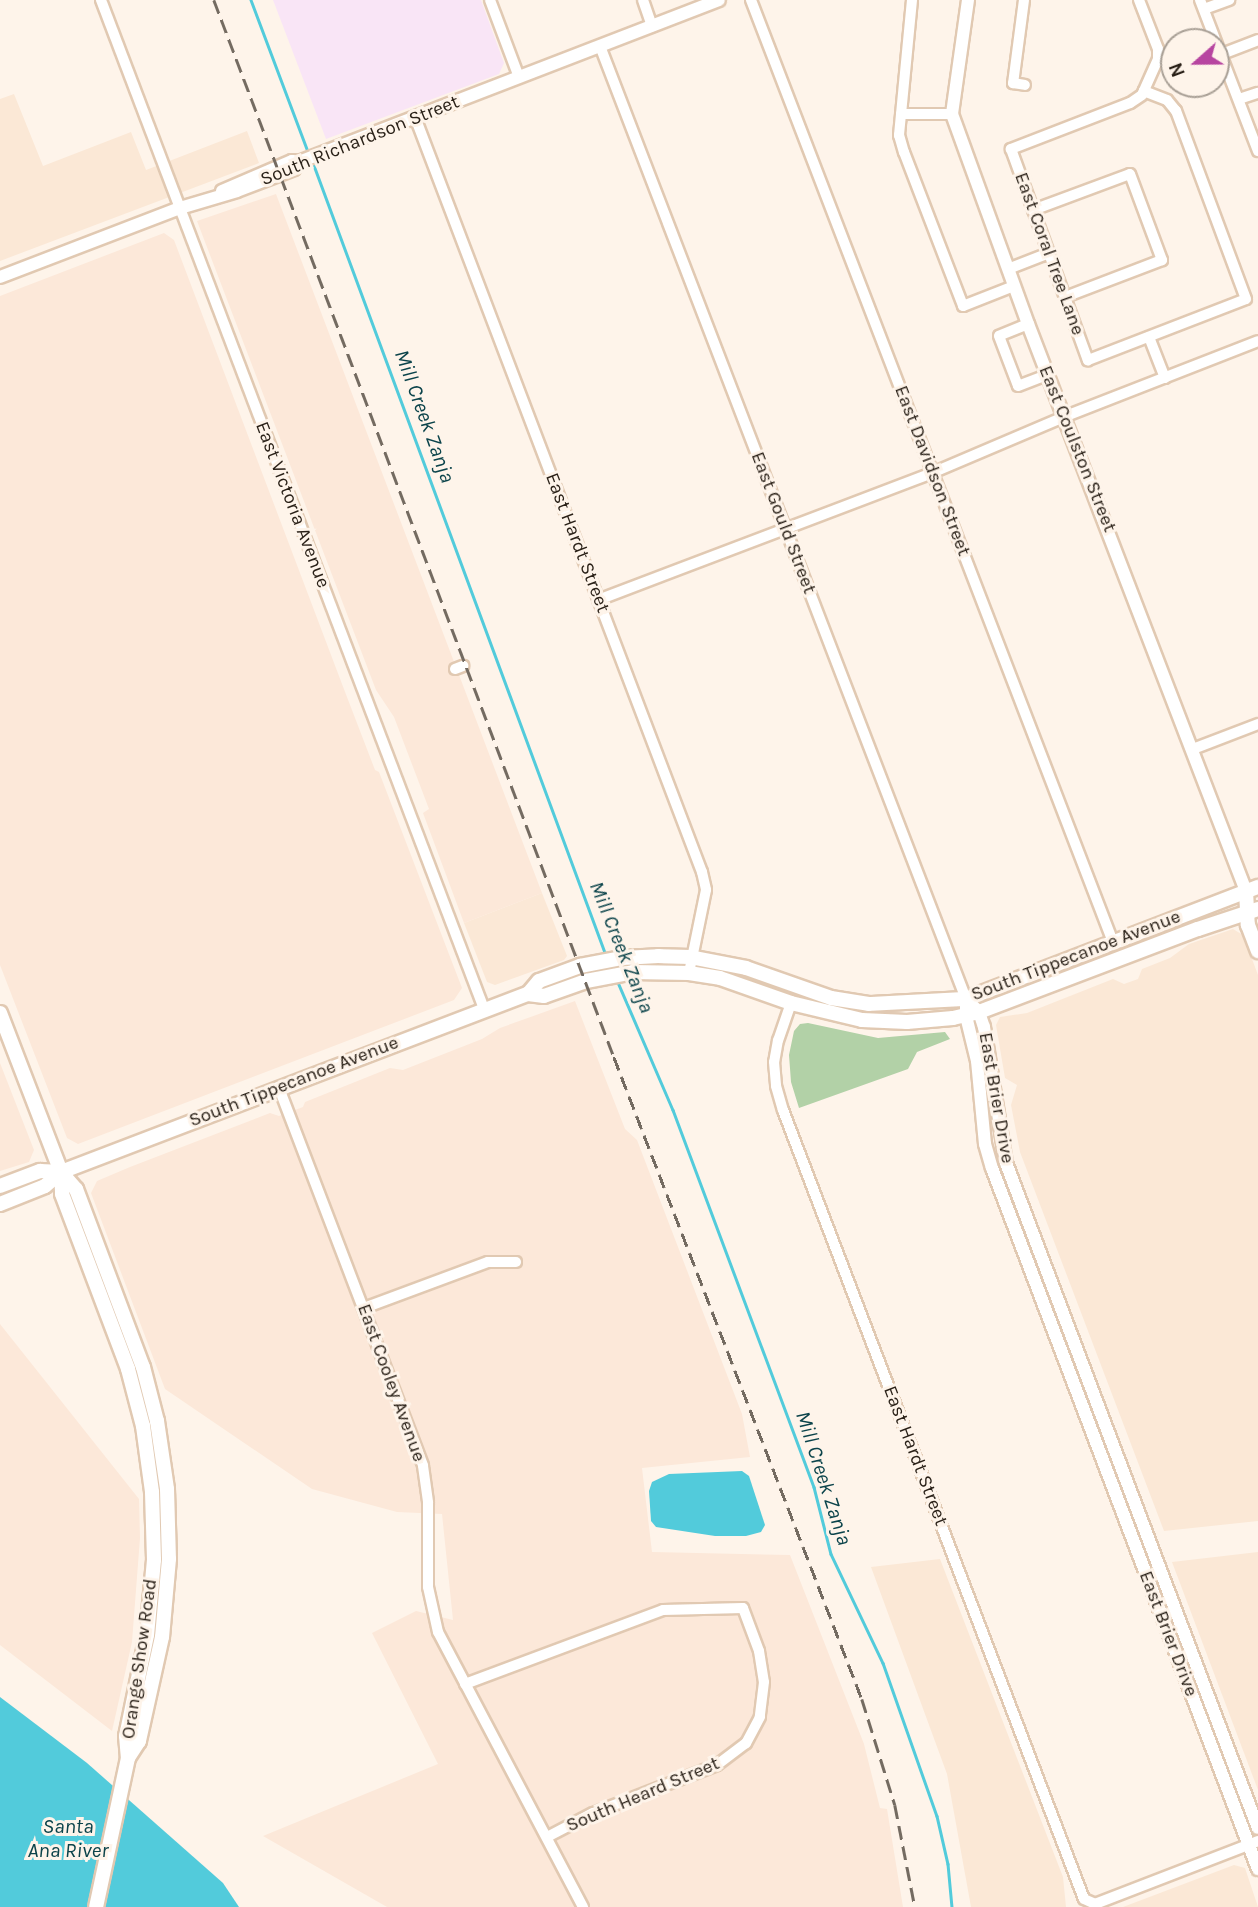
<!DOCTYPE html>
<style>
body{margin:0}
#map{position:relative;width:1258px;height:1907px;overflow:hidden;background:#fef4ea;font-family:Karla,sans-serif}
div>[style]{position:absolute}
.built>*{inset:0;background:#fbe8d6}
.industrial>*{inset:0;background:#fce8d9}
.education>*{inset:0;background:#f9e5f6}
.green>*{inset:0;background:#b2d1a7}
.water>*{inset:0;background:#52cbdb}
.stream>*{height:2.5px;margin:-1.25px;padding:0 1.25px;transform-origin:1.25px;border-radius:1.25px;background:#52cbdb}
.roads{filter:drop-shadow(2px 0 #e1c9b2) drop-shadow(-2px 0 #e1c9b2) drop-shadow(0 2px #e1c9b2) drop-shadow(0 -2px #e1c9b2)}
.minor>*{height:10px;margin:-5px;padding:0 5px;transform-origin:5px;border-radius:5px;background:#fff}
.tertiary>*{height:12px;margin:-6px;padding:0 6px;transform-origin:6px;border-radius:6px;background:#fff}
.secondary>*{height:14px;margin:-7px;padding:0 7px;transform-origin:7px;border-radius:7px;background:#fff}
.rail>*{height:2.5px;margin-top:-1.25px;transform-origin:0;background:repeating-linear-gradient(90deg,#746b61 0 14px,transparent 0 21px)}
span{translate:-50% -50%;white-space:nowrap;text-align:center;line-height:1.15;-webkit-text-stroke:6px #fef4ea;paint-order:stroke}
.street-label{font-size:19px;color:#2a2118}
.water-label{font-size:21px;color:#0b434a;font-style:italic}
.north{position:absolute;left:1160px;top:28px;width:70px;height:70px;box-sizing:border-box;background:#fef4ea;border:2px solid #a9a096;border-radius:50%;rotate:249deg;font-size:19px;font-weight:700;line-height:28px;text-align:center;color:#2a2118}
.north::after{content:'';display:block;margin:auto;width:24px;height:32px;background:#b745a0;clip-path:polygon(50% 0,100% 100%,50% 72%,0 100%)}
</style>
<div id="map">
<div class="built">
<i style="clip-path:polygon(14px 94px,43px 166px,131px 132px,146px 170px,247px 131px,259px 163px,0 261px,0 99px)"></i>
<i style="clip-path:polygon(542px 893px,567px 956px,564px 960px,495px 985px,487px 982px,464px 923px)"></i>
<i style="clip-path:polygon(1233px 929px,1243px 935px,1258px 975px,1258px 1521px,1164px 1531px,1020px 1152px,1011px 1105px,1017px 1085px,1005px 1078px,996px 1025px,1000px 1017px,1027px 1013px,1113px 979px,1124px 984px,1138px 979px,1142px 969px,1170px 958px,1189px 944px)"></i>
<i style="clip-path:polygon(1258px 1552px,1258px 1790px,1172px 1562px)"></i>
<i style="clip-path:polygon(940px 1559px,1063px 1877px,1066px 1907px,971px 1907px,947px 1774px,871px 1567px)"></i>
<i style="clip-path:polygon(1234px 1865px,1245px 1868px,1258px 1907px,1123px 1907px)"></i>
</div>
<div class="industrial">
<i style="clip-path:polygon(276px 194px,542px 893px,464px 923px,423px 813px,429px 809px,394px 717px,376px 690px,197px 221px)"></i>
<i style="clip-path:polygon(164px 233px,174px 240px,342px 684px,375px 770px,379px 772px,462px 988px,454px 1000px,78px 1144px,67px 1138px,0 965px,0 296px)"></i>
<i style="clip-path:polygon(575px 1001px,625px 1129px,637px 1140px,742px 1414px,750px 1457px,642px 1468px,652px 1552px,790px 1555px,864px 1744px,880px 1808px,887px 1809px,903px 1907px,387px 1907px,263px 1836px,438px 1764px,372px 1633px,416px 1611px,453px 1620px,442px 1514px,397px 1512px,312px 1489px,165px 1389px,91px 1193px,97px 1181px,130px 1167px,270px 1113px,279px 1116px,303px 1107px,305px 1102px,390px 1068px,403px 1070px,482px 1039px,500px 1028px)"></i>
<i style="clip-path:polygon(0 1063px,34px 1150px,29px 1162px,0 1171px)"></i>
<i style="clip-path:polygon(0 1324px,139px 1499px,140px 1538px,132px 1642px,112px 1731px,0 1645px)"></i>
</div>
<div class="education">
<i style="clip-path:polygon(273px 0,481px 0,504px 63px,499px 74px,326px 139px)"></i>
</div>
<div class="green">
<i style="clip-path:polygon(808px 1023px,878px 1038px,945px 1032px,950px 1039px,917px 1052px,908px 1069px,799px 1108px,791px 1082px,789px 1055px,794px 1031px,800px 1024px)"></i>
</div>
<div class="water">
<i style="clip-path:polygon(742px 1471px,749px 1476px,765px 1525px,761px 1532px,746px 1536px,715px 1536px,656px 1527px,651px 1521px,649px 1491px,652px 1482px,669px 1474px)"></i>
<i style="clip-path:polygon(0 1697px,87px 1763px,223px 1883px,239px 1907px,0 1907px)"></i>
</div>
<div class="stream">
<i style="left:251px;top:0;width:165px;rotate:69.4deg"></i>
<i style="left:312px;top:160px;width:848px;rotate:69.71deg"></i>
<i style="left:617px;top:980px;width:142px;rotate:66.7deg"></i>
<i style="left:673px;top:1110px;width:403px;rotate:69.5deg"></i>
<i style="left:814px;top:1487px;width:69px;rotate:75.8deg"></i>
<i style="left:831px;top:1554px;width:121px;rotate:64.5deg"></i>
<i style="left:883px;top:1663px;width:162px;rotate:70.6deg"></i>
<i style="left:937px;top:1816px;width:49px;rotate:77.1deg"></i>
<i style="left:948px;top:1864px;width:43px;rotate:84.7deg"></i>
</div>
<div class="roads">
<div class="minor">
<i style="left:101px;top:0;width:1079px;rotate:69.21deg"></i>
<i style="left:490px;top:0;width:82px;rotate:69.4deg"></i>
<i style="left:643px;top:0;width:28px;rotate:71deg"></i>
<i style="left:751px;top:0;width:1009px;rotate:68.98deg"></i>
<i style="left:912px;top:0;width:136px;rotate:95.5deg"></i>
<i style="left:899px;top:135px;width:18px;rotate:74deg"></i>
<i style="left:904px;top:152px;width:165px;rotate:69deg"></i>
<i style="left:963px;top:306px;width:55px;rotate:-21.4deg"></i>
<i style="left:1024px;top:0;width:84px;rotate:97.5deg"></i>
<i style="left:1013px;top:83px;width:12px;rotate:9deg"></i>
<i style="left:1139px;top:0;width:53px;rotate:68.8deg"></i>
<i style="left:1158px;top:49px;width:10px;rotate:90deg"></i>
<i style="left:1158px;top:59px;width:35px;rotate:114deg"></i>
<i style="left:1144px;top:91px;width:4px;rotate:117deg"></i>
<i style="left:1142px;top:95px;width:14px;rotate:146deg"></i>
<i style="left:1130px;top:103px;width:128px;rotate:158.9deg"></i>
<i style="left:1011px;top:149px;width:225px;rotate:70deg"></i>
<i style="left:1088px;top:360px;width:169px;rotate:-21.1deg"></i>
<i style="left:1246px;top:299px;width:201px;rotate:-110.4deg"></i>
<i style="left:1176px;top:111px;width:14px;rotate:-129deg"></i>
<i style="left:1167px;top:100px;width:25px;rotate:-159deg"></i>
<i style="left:1200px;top:0;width:162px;rotate:69deg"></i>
<i style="left:1204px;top:9px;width:27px;rotate:-20deg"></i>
<i style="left:600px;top:46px;width:1021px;rotate:68.99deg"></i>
<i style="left:1222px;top:54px;width:39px;rotate:-21deg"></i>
<i style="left:1239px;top:99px;width:20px;rotate:-18deg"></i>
<i style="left:901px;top:114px;width:51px"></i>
<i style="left:415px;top:117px;width:808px;rotate:69.19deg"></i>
<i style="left:702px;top:872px;width:18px;rotate:77deg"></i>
<i style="left:706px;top:890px;width:85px;rotate:101.6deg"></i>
<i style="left:1033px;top:210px;width:103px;rotate:-20.4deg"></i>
<i style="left:1130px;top:174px;width:92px;rotate:69.6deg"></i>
<i style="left:1162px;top:260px;width:104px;rotate:159.1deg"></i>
<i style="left:1008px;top:269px;width:44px;rotate:-21.3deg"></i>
<i style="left:1028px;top:324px;width:31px;rotate:158deg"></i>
<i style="left:999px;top:336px;width:53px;rotate:69.2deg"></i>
<i style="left:1018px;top:386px;width:31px;rotate:-21deg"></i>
<i style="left:1149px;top:337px;width:44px;rotate:68.7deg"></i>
<i style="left:598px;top:600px;width:357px;rotate:-20.8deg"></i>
<i style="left:932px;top:473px;width:146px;rotate:-23deg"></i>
<i style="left:1066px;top:416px;width:206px;rotate:-21.3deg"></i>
<i style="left:455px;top:669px;width:9px;rotate:-21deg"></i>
<i style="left:1193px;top:749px;width:70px;rotate:-21deg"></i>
<i style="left:791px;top:1003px;width:39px;rotate:109deg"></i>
<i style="left:778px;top:1040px;width:22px;rotate:100deg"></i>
<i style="left:774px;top:1062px;width:24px;rotate:85deg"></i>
<i style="left:776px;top:1086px;width:25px;rotate:74deg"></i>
<i style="left:783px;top:1110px;width:844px;rotate:69.12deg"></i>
<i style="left:1084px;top:1899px;width:12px;rotate:24deg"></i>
<i style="left:1095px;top:1904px;width:175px;rotate:-21.1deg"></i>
<i style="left:279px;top:1088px;width:404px;rotate:69.1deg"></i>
<i style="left:423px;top:1466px;width:37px;rotate:82deg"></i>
<i style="left:428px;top:1503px;width:84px;rotate:90deg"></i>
<i style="left:428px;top:1587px;width:46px;rotate:77.5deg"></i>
<i style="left:438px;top:1632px;width:311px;rotate:62.2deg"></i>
<i style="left:364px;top:1308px;width:132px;rotate:-20.4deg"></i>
<i style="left:488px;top:1262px;width:28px"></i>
<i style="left:465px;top:1684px;width:211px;rotate:-20.5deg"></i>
<i style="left:663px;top:1610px;width:80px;rotate:-1.4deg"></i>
<i style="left:743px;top:1608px;width:46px;rotate:69.6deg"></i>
<i style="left:759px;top:1651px;width:31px;rotate:81deg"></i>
<i style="left:764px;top:1682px;width:35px;rotate:97deg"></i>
<i style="left:760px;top:1717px;width:30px;rotate:118deg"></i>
<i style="left:746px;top:1743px;width:36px;rotate:143deg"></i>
<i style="left:717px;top:1765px;width:133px;rotate:158.8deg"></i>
<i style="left:593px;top:1813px;width:52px;rotate:152.4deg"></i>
</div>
<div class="tertiary">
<i style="left:968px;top:0;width:115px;rotate:98deg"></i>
<i style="left:952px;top:114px;width:223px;rotate:70.1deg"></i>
<i style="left:1028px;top:324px;width:607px;rotate:68.97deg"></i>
<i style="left:222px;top:191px;width:76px;rotate:-23.2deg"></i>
<i style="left:292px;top:161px;width:7px;rotate:8deg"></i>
<i style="left:0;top:277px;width:193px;rotate:-21deg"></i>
<i style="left:180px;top:208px;width:59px;rotate:-16.6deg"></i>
<i style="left:237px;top:191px;width:61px;rotate:-21.1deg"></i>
<i style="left:294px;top:169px;width:9px;rotate:-54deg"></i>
<i style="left:299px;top:162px;width:450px;rotate:-21.1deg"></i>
<i style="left:966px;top:999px;width:17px;rotate:90deg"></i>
<i style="left:966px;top:1016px;width:46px;rotate:76.3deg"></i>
<i style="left:977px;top:1061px;width:83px;rotate:84.5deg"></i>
<i style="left:985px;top:1144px;width:25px;rotate:74deg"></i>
<i style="left:992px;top:1168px;width:750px;rotate:69.22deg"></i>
<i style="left:972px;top:1005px;width:10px;rotate:45deg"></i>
<i style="left:979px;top:1012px;width:16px;rotate:72deg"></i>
<i style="left:984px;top:1027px;width:138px;rotate:80.8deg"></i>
<i style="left:1006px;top:1163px;width:711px;rotate:69.25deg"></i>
</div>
<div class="secondary">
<i style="left:1246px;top:891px;width:34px;rotate:87deg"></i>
<i style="left:1248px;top:925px;width:28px;rotate:69deg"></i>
<i style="left:528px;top:994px;width:17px;rotate:-50deg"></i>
<i style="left:539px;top:981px;width:44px;rotate:-20.1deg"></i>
<i style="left:580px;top:966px;width:43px;rotate:-10.8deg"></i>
<i style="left:622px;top:958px;width:36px;rotate:-3deg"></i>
<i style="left:658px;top:956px;width:32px;rotate:2deg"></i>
<i style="left:690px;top:957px;width:57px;rotate:11.1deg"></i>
<i style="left:746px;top:968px;width:90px;rotate:19.4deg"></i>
<i style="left:831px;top:998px;width:38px;rotate:9deg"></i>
<i style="left:869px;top:1004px;width:97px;rotate:-3deg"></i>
<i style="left:966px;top:999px;width:313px;rotate:-21deg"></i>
<i style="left:0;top:1013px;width:170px;rotate:69deg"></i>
<i style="left:61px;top:1172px;width:22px;rotate:87deg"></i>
<i style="left:62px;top:1194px;width:187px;rotate:69.3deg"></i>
<i style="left:128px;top:1369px;width:59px;rotate:75.3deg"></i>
<i style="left:143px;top:1426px;width:67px;rotate:82.2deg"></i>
<i style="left:152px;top:1492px;width:68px;rotate:88.3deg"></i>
<i style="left:154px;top:1560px;width:75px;rotate:95.3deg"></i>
<i style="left:147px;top:1635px;width:103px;rotate:101.7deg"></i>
<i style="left:126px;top:1736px;width:22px;rotate:85deg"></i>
<i style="left:128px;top:1758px;width:152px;rotate:102.1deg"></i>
<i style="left:61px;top:1172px;width:23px;rotate:49deg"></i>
<i style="left:76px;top:1189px;width:190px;rotate:69.4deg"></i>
<i style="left:143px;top:1367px;width:56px;rotate:75.5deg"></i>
<i style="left:157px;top:1421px;width:69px;rotate:81.6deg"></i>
<i style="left:167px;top:1489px;width:70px;rotate:88.4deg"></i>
<i style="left:169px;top:1559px;width:78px;rotate:95.1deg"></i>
<i style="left:162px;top:1637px;width:107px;rotate:102.5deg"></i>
<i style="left:139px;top:1741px;width:20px;rotate:123deg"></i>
<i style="left:0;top:1186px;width:43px;rotate:-20.6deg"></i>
<i style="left:40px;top:1171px;width:21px;rotate:3deg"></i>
<i style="left:0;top:1204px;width:48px;rotate:-21.8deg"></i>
<i style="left:45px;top:1186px;width:21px;rotate:-41deg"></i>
<i style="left:61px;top:1172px;width:500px;rotate:-20.9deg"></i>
<i style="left:528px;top:994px;width:16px;rotate:7deg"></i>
<i style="left:544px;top:996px;width:45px;rotate:-19.7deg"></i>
<i style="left:586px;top:981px;width:48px;rotate:-10.8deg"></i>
<i style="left:633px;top:972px;width:56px;rotate:1deg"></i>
<i style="left:689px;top:973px;width:31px;rotate:9deg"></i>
<i style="left:720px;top:978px;width:75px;rotate:19.4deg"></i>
<i style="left:791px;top:1003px;width:73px;rotate:13.5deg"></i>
<i style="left:862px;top:1020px;width:45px;rotate:2.5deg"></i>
<i style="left:907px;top:1022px;width:46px;rotate:-5deg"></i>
<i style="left:953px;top:1018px;width:27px;rotate:-13deg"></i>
<i style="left:979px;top:1012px;width:234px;rotate:-20.8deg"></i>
<i style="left:1198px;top:929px;width:63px;rotate:-18.4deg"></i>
</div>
</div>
<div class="rail">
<i style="left:214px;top:0;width:1130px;rotate:69.27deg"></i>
<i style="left:614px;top:1057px;width:688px;rotate:68.88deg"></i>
<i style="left:862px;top:1699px;width:111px;rotate:72.7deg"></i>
<i style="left:895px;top:1805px;width:104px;rotate:78.9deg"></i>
</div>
<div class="street-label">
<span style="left:360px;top:141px;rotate:-22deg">South Richardson Street</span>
<span style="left:1049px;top:254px;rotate:70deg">East Coral Tree Lane</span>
<span style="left:1077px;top:449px;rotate:68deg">East Coulston Street</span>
<span style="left:932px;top:471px;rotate:69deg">East Davidson Street</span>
<span style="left:292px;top:505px;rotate:69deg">East Victoria Avenue</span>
<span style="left:783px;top:523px;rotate:69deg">East Gould Street</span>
<span style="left:577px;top:543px;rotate:69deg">East Hardt Street</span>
<span style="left:1076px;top:956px;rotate:-21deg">South Tippecanoe Avenue</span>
<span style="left:294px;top:1082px;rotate:-21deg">South Tippecanoe Avenue</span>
<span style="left:996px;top:1098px;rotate:80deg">East Brier Drive</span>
<span style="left:391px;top:1383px;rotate:70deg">East Cooley Avenue</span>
<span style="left:915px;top:1456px;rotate:69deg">East Hardt Street</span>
<span style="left:1168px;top:1634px;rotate:69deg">East Brier Drive</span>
<span style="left:140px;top:1659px;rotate:-82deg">Orange Show Road</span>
<span style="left:643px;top:1795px;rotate:-23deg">South Heard Street</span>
</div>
<div class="water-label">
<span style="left:425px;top:416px;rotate:70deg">Mill Creek Zanja</span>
<span style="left:622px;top:947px;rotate:68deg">Mill Creek Zanja</span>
<span style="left:824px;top:1478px;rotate:72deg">Mill Creek Zanja</span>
<span style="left:68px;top:1838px">Santa<br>Ana River</span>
</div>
<div class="north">N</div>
</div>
